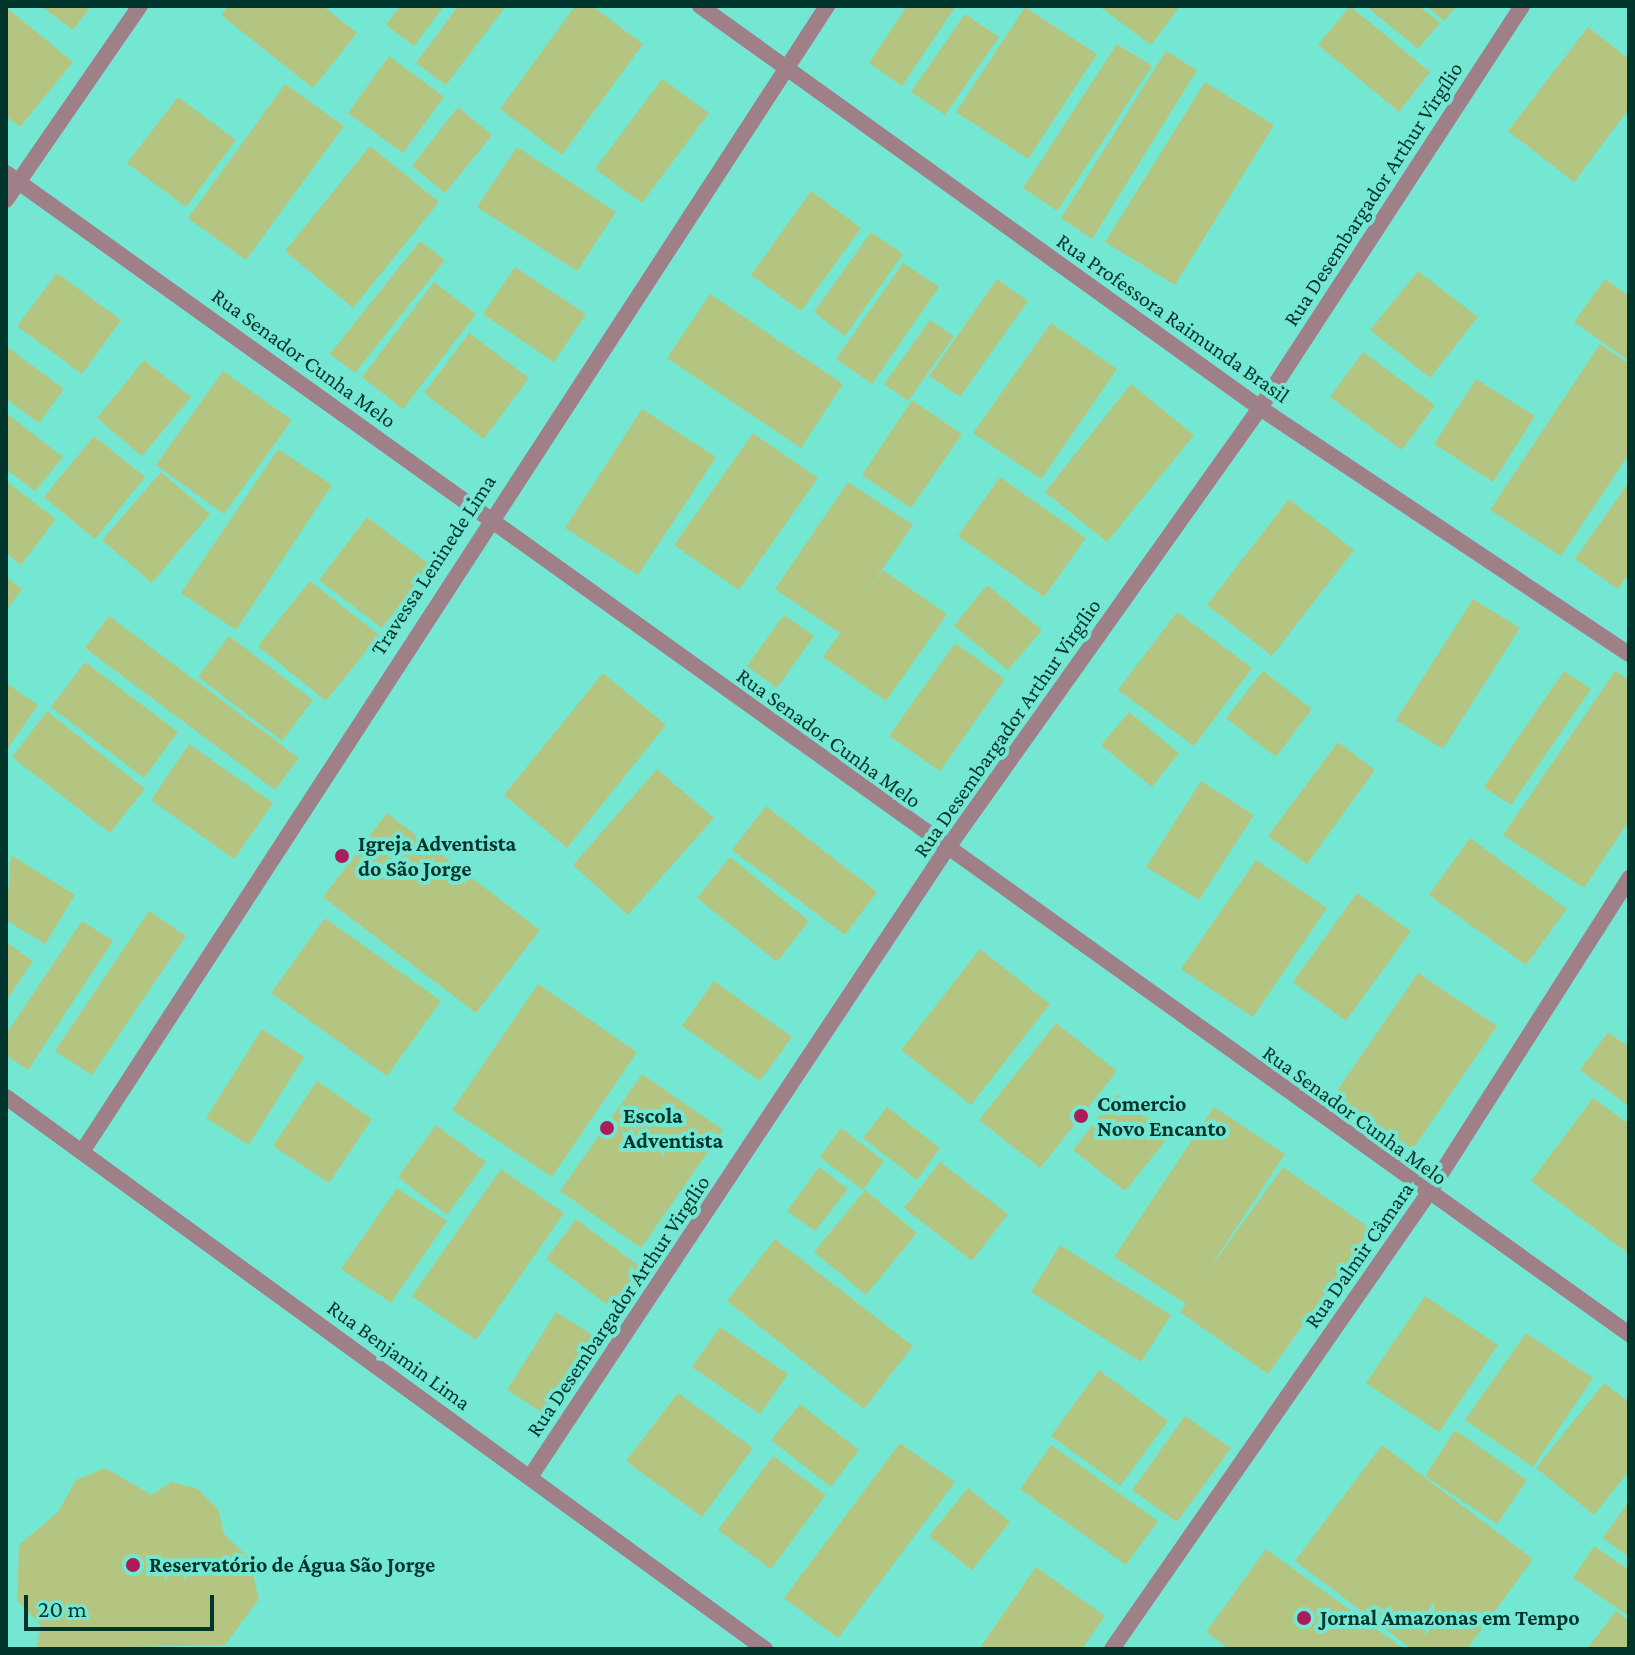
<!DOCTYPE html>
<meta charset="utf-8">
<style>
body{margin:0}
#map{position:relative;width:1635px;height:1655px;overflow:hidden;background:#74e7d3;font-family:"Crimson Pro",serif}
div>[style]{position:absolute}
.building>*{inset:0;background:#b4c582}
.street>*{height:16px;margin:-8px;padding:0 8px;transform-origin:8px;border-radius:8px;background:#a08088}
.dots>*{width:22px;height:22px;translate:-50% -50%;box-sizing:border-box;border:4px solid #74e7d3;border-radius:50%}
span{translate:-50% -50%;white-space:nowrap;text-align:center;line-height:1.15;-webkit-text-stroke:8px #74e7d3;paint-order:stroke}
.street-label{font-size:22px;color:#00352d}
.poi-label{font-size:22px;color:#00352d;font-weight:700}
.left{translate:0 -50%;text-align:left}
.frame{position:absolute;inset:0;border:8px solid #00352d;pointer-events:none}
.scale{position:absolute;left:24px;top:1595px;width:190px;height:36px;box-sizing:border-box;border:4px solid #00352d;border-top:0;padding-left:10px;font-size:24px;line-height:28px;white-space:nowrap;color:#00352d;-webkit-text-stroke:6px #74e7d3;paint-order:stroke}
</style>
<div id="map">
<div class="building">
<i style="clip-path:polygon(41px 6px,91px 6px,73px 30px)"></i>
<i style="clip-path:polygon(228px 6px,323px 6px,357px 33px,313px 88px,221px 15px)"></i>
<i style="clip-path:polygon(400px 6px,444px 6px,414px 46px,386px 25px)"></i>
<i style="clip-path:polygon(458px 6px,506px 6px,446px 85px,416px 63px)"></i>
<i style="clip-path:polygon(575px 6px,592px 6px,643px 44px,562px 155px,500px 109px)"></i>
<i style="clip-path:polygon(907px 6px,956px 6px,902px 86px,869px 63px)"></i>
<i style="clip-path:polygon(1099px 6px,1180px 6px,1151px 45px)"></i>
<i style="clip-path:polygon(1350px 6px,1430px 72px,1399px 112px,1318px 45px)"></i>
<i style="clip-path:polygon(1366px 6px,1419px 6px,1440px 23px,1418px 49px)"></i>
<i style="clip-path:polygon(1427px 6px,1457px 6px,1444px 21px)"></i>
<i style="clip-path:polygon(6px 7px,73px 62px,20px 127px,6px 116px)"></i>
<i style="clip-path:polygon(1025px 7px,1097px 54px,1028px 159px,956px 112px)"></i>
<i style="clip-path:polygon(965px 14px,999px 37px,945px 115px,911px 92px)"></i>
<i style="clip-path:polygon(1588px 27px,1629px 59px,1629px 109px,1574px 182px,1508px 131px)"></i>
<i style="clip-path:polygon(1117px 44px,1152px 66px,1057px 211px,1023px 188px)"></i>
<i style="clip-path:polygon(1166px 51px,1197px 70px,1092px 239px,1061px 218px)"></i>
<i style="clip-path:polygon(389px 56px,444px 97px,403px 153px,348px 113px)"></i>
<i style="clip-path:polygon(662px 79px,709px 113px,642px 203px,595px 169px)"></i>
<i style="clip-path:polygon(1205px 82px,1274px 125px,1175px 285px,1105px 242px)"></i>
<i style="clip-path:polygon(285px 84px,344px 126px,246px 260px,188px 218px)"></i>
<i style="clip-path:polygon(178px 97px,236px 140px,186px 207px,127px 163px)"></i>
<i style="clip-path:polygon(458px 107px,492px 135px,445px 193px,412px 166px)"></i>
<i style="clip-path:polygon(370px 146px,439px 202px,353px 308px,285px 251px)"></i>
<i style="clip-path:polygon(517px 147px,616px 212px,577px 271px,477px 207px)"></i>
<i style="clip-path:polygon(811px 191px,861px 228px,801px 311px,751px 275px)"></i>
<i style="clip-path:polygon(871px 232px,903px 254px,845px 336px,814px 312px)"></i>
<i style="clip-path:polygon(420px 241px,445px 260px,355px 373px,330px 354px)"></i>
<i style="clip-path:polygon(903px 263px,939px 287px,872px 384px,836px 359px)"></i>
<i style="clip-path:polygon(515px 267px,586px 314px,554px 362px,483px 314px)"></i>
<i style="clip-path:polygon(1418px 271px,1478px 317px,1430px 378px,1370px 330px)"></i>
<i style="clip-path:polygon(57px 273px,121px 320px,82px 374px,17px 326px)"></i>
<i style="clip-path:polygon(997px 279px,1028px 301px,960px 397px,929px 376px)"></i>
<i style="clip-path:polygon(1605px 279px,1629px 296px,1629px 361px,1574px 322px)"></i>
<i style="clip-path:polygon(434px 282px,476px 314px,403px 409px,362px 377px)"></i>
<i style="clip-path:polygon(710px 294px,843px 384px,801px 448px,667px 358px)"></i>
<i style="clip-path:polygon(930px 320px,954px 336px,908px 401px,884px 384px)"></i>
<i style="clip-path:polygon(1051px 323px,1117px 369px,1041px 479px,973px 433px)"></i>
<i style="clip-path:polygon(469px 333px,529px 378px,484px 439px,424px 393px)"></i>
<i style="clip-path:polygon(1600px 344px,1629px 364px,1629px 454px,1561px 556px,1490px 510px)"></i>
<i style="clip-path:polygon(7px 347px,64px 389px,39px 423px,6px 399px)"></i>
<i style="clip-path:polygon(1363px 352px,1435px 405px,1402px 450px,1330px 397px)"></i>
<i style="clip-path:polygon(144px 360px,191px 397px,142px 456px,97px 418px)"></i>
<i style="clip-path:polygon(223px 371px,292px 420px,224px 514px,156px 465px)"></i>
<i style="clip-path:polygon(1476px 379px,1535px 416px,1493px 482px,1434px 444px)"></i>
<i style="clip-path:polygon(1131px 384px,1194px 435px,1107px 542px,1045px 492px)"></i>
<i style="clip-path:polygon(912px 400px,962px 434px,911px 508px,862px 475px)"></i>
<i style="clip-path:polygon(642px 409px,716px 457px,638px 575px,565px 528px)"></i>
<i style="clip-path:polygon(6px 413px,63px 457px,35px 491px,6px 469px)"></i>
<i style="clip-path:polygon(753px 433px,818px 478px,739px 590px,674px 545px)"></i>
<i style="clip-path:polygon(94px 436px,145px 477px,95px 539px,44px 497px)"></i>
<i style="clip-path:polygon(278px 449px,332px 485px,236px 630px,181px 593px)"></i>
<i style="clip-path:polygon(161px 472px,210px 514px,152px 583px,102px 540px)"></i>
<i style="clip-path:polygon(1000px 477px,1086px 538px,1044px 597px,958px 536px)"></i>
<i style="clip-path:polygon(6px 481px,56px 519px,21px 565px,6px 553px)"></i>
<i style="clip-path:polygon(848px 482px,913px 525px,863px 597px,883px 570px,947px 614px,886px 701px,823px 657px,840px 633px,775px 589px)"></i>
<i style="clip-path:polygon(1629px 482px,1629px 574px,1618px 589px,1575px 559px)"></i>
<i style="clip-path:polygon(1289px 499px,1354px 550px,1272px 656px,1207px 605px)"></i>
<i style="clip-path:polygon(367px 517px,430px 565px,382px 628px,319px 580px)"></i>
<i style="clip-path:polygon(6px 577px,22px 589px,6px 611px)"></i>
<i style="clip-path:polygon(310px 581px,379px 635px,326px 701px,258px 646px)"></i>
<i style="clip-path:polygon(987px 585px,1042px 630px,1008px 670px,954px 626px)"></i>
<i style="clip-path:polygon(1473px 599px,1520px 628px,1443px 749px,1396px 720px)"></i>
<i style="clip-path:polygon(1177px 612px,1252px 668px,1194px 746px,1118px 690px)"></i>
<i style="clip-path:polygon(784px 615px,814px 636px,777px 688px,747px 666px)"></i>
<i style="clip-path:polygon(109px 616px,299px 758px,275px 790px,85px 648px)"></i>
<i style="clip-path:polygon(229px 636px,313px 700px,282px 741px,198px 677px)"></i>
<i style="clip-path:polygon(955px 643px,1005px 679px,940px 771px,889px 736px)"></i>
<i style="clip-path:polygon(85px 662px,178px 732px,144px 778px,51px 707px)"></i>
<i style="clip-path:polygon(1263px 671px,1312px 709px,1276px 757px,1226px 718px)"></i>
<i style="clip-path:polygon(1564px 671px,1591px 689px,1511px 805px,1484px 787px)"></i>
<i style="clip-path:polygon(1615px 671px,1629px 680px,1629px 821px,1584px 888px,1503px 835px)"></i>
<i style="clip-path:polygon(603px 673px,666px 725px,567px 848px,504px 795px)"></i>
<i style="clip-path:polygon(6px 683px,38px 705px,6px 751px)"></i>
<i style="clip-path:polygon(47px 711px,145px 789px,110px 833px,12px 757px)"></i>
<i style="clip-path:polygon(1129px 712px,1179px 753px,1152px 787px,1101px 745px)"></i>
<i style="clip-path:polygon(1338px 742px,1375px 770px,1307px 864px,1268px 836px)"></i>
<i style="clip-path:polygon(189px 744px,273px 803px,234px 859px,151px 800px)"></i>
<i style="clip-path:polygon(657px 769px,714px 818px,628px 915px,573px 865px)"></i>
<i style="clip-path:polygon(1201px 781px,1254px 815px,1199px 900px,1146px 867px)"></i>
<i style="clip-path:polygon(766px 806px,877px 892px,845px 935px,732px 850px)"></i>
<i style="clip-path:polygon(387px 813px,540px 930px,476px 1013px,323px 897px)"></i>
<i style="clip-path:polygon(1470px 838px,1567px 909px,1526px 965px,1429px 895px)"></i>
<i style="clip-path:polygon(11px 855px,75px 895px,45px 944px,6px 920px)"></i>
<i style="clip-path:polygon(730px 857px,809px 921px,777px 962px,697px 898px)"></i>
<i style="clip-path:polygon(1256px 860px,1327px 908px,1253px 1017px,1181px 969px)"></i>
<i style="clip-path:polygon(1357px 893px,1411px 931px,1346px 1021px,1293px 982px)"></i>
<i style="clip-path:polygon(149px 911px,186px 936px,92px 1075px,55px 1051px)"></i>
<i style="clip-path:polygon(325px 918px,441px 1001px,387px 1076px,271px 993px)"></i>
<i style="clip-path:polygon(82px 921px,113px 941px,28px 1070px,6px 1055px,6px 1034px)"></i>
<i style="clip-path:polygon(6px 942px,33px 961px,6px 1001px)"></i>
<i style="clip-path:polygon(980px 949px,1050px 1004px,971px 1105px,901px 1050px)"></i>
<i style="clip-path:polygon(1418px 973px,1497px 1026px,1413px 1149px,1334px 1095px)"></i>
<i style="clip-path:polygon(714px 981px,792px 1037px,760px 1081px,682px 1026px)"></i>
<i style="clip-path:polygon(538px 984px,637px 1052px,552px 1177px,452px 1110px)"></i>
<i style="clip-path:polygon(1056px 1023px,1117px 1071px,1040px 1168px,979px 1120px)"></i>
<i style="clip-path:polygon(262px 1029px,304px 1057px,249px 1145px,206px 1118px)"></i>
<i style="clip-path:polygon(1608px 1032px,1629px 1047px,1629px 1106px,1580px 1070px)"></i>
<i style="clip-path:polygon(642px 1074px,723px 1130px,641px 1248px,560px 1191px)"></i>
<i style="clip-path:polygon(317px 1081px,372px 1119px,329px 1183px,273px 1146px)"></i>
<i style="clip-path:polygon(1117px 1094px,1170px 1135px,1125px 1191px,1073px 1150px)"></i>
<i style="clip-path:polygon(1593px 1098px,1629px 1124px,1629px 1254px,1531px 1181px)"></i>
<i style="clip-path:polygon(887px 1107px,940px 1148px,917px 1180px,863px 1138px)"></i>
<i style="clip-path:polygon(1214px 1107px,1285px 1154px,1203px 1278px,1283px 1167px,1371px 1229px,1268px 1374px,1180px 1312px,1186px 1304px,1114px 1257px)"></i>
<i style="clip-path:polygon(436px 1125px,486px 1162px,447px 1215px,398px 1177px)"></i>
<i style="clip-path:polygon(841px 1128px,884px 1161px,863px 1190px,820px 1157px)"></i>
<i style="clip-path:polygon(940px 1162px,1008px 1214px,972px 1261px,904px 1208px)"></i>
<i style="clip-path:polygon(819px 1167px,848px 1189px,815px 1231px,787px 1211px)"></i>
<i style="clip-path:polygon(501px 1169px,564px 1213px,476px 1340px,412px 1296px)"></i>
<i style="clip-path:polygon(397px 1188px,447px 1221px,391px 1303px,341px 1269px)"></i>
<i style="clip-path:polygon(865px 1190px,917px 1233px,866px 1295px,814px 1252px)"></i>
<i style="clip-path:polygon(576px 1219px,647px 1272px,617px 1312px,546px 1259px)"></i>
<i style="clip-path:polygon(775px 1239px,913px 1346px,864px 1409px,727px 1301px)"></i>
<i style="clip-path:polygon(1060px 1245px,1171px 1315px,1141px 1362px,1031px 1292px)"></i>
<i style="clip-path:polygon(1425px 1296px,1498px 1345px,1439px 1432px,1366px 1383px)"></i>
<i style="clip-path:polygon(556px 1312px,602px 1341px,553px 1419px,507px 1390px)"></i>
<i style="clip-path:polygon(720px 1327px,788px 1374px,760px 1414px,692px 1367px)"></i>
<i style="clip-path:polygon(1526px 1333px,1593px 1378px,1533px 1467px,1465px 1420px)"></i>
<i style="clip-path:polygon(1099px 1370px,1168px 1421px,1120px 1486px,1051px 1436px)"></i>
<i style="clip-path:polygon(1604px 1383px,1629px 1402px,1629px 1471px,1594px 1515px,1536px 1468px)"></i>
<i style="clip-path:polygon(678px 1393px,753px 1448px,702px 1517px,626px 1461px)"></i>
<i style="clip-path:polygon(800px 1404px,859px 1450px,831px 1487px,771px 1440px)"></i>
<i style="clip-path:polygon(1185px 1416px,1231px 1448px,1177px 1522px,1132px 1490px)"></i>
<i style="clip-path:polygon(1455px 1430px,1527px 1480px,1497px 1524px,1425px 1476px)"></i>
<i style="clip-path:polygon(900px 1443px,955px 1482px,838px 1638px,784px 1598px)"></i>
<i style="clip-path:polygon(1051px 1445px,1158px 1521px,1126px 1565px,1020px 1489px)"></i>
<i style="clip-path:polygon(1382px 1445px,1533px 1559px,1467px 1649px,1412px 1649px,1295px 1561px)"></i>
<i style="clip-path:polygon(773px 1456px,826px 1495px,771px 1569px,718px 1530px)"></i>
<i style="clip-path:polygon(105px 1468px,152px 1495px,171px 1482px,198px 1489px,218px 1509px,224px 1534px,249px 1558px,259px 1599px,225px 1645px,36px 1649px,41px 1625px,17px 1601px,19px 1545px,58px 1512px,76px 1480px)"></i>
<i style="clip-path:polygon(968px 1488px,1010px 1522px,972px 1570px,929px 1536px)"></i>
<i style="clip-path:polygon(1629px 1501px,1629px 1557px,1603px 1538px)"></i>
<i style="clip-path:polygon(1594px 1546px,1629px 1570px,1629px 1616px,1573px 1578px)"></i>
<i style="clip-path:polygon(1266px 1549px,1404px 1649px,1229px 1649px,1206px 1632px)"></i>
<i style="clip-path:polygon(1036px 1567px,1105px 1616px,1082px 1649px,979px 1649px)"></i>
<i style="clip-path:polygon(1616px 1611px,1629px 1621px,1629px 1649px,1587px 1649px)"></i>
</div>
<div class="street">
<i style="left:700px;top:6px;width:689px;rotate:35.67deg"></i>
<i style="left:1260px;top:408px;width:443px;rotate:33.7deg"></i>
<i style="left:6px;top:173px;width:1996px;rotate:35.58deg"></i>
<i style="left:6px;top:200px;width:236px;rotate:-55.4deg"></i>
<i style="left:6px;top:1097px;width:939px;rotate:36.03deg"></i>
<i style="left:82px;top:1152px;width:1367px;rotate:-56.97deg"></i>
<i style="left:530px;top:1477px;width:752px;rotate:-56.44deg"></i>
<i style="left:946px;top:850px;width:542px;rotate:-54.61deg"></i>
<i style="left:1260px;top:408px;width:480px;rotate:-56.9deg"></i>
<i style="left:1112px;top:1649px;width:554px;rotate:-55.22deg"></i>
<i style="left:1428px;top:1194px;width:375px;rotate:-57.5deg"></i>
</div>
<div class="dots">
<i style="left:342px;top:856px;background:#aa1d5b"></i>
<i style="left:1081px;top:1116px;background:#aa1d5b"></i>
<i style="left:607px;top:1128px;background:#aa1d5b"></i>
<i style="left:133px;top:1565px;background:#aa1d5b"></i>
<i style="left:1304px;top:1618px;background:#aa1d5b"></i>
</div>
<div class="street-label">
<span style="left:1373px;top:194px;rotate:-57deg">Rua Desembargador Arthur Virgílio</span>
<span style="left:1173px;top:318px;rotate:35deg">Rua Professora Raimunda Brasil</span>
<span style="left:304px;top:358px;rotate:36deg">Rua Senador Cunha Melo</span>
<span style="left:433px;top:565px;rotate:-57deg">Travessa Leninede Lima</span>
<span style="left:1007px;top:728px;rotate:-55deg">Rua Desembargador Arthur Virgílio</span>
<span style="left:829px;top:738px;rotate:36deg">Rua Senador Cunha Melo</span>
<span style="left:1355px;top:1115px;rotate:36deg">Rua Senador Cunha Melo</span>
<span style="left:1359px;top:1255px;rotate:-55deg">Rua Dalmir Câmara</span>
<span style="left:618px;top:1306px;rotate:-56deg">Rua Desembargador Arthur Virgílio</span>
<span style="left:399px;top:1355px;rotate:36deg">Rua Benjamin Lima</span>
</div>
<div class="poi-label">
<span class="left" style="left:358px;top:856px">Igreja Adventista<br>do São Jorge</span>
<span class="left" style="left:1097px;top:1116px">Comercio<br>Novo Encanto</span>
<span class="left" style="left:623px;top:1128px">Escola<br>Adventista</span>
<span class="left" style="left:149px;top:1565px">Reservatório de Água São Jorge</span>
<span class="left" style="left:1320px;top:1618px">Jornal Amazonas em Tempo</span>
</div>
<div class="frame"></div>
<div class="scale">20 m</div>
</div>
